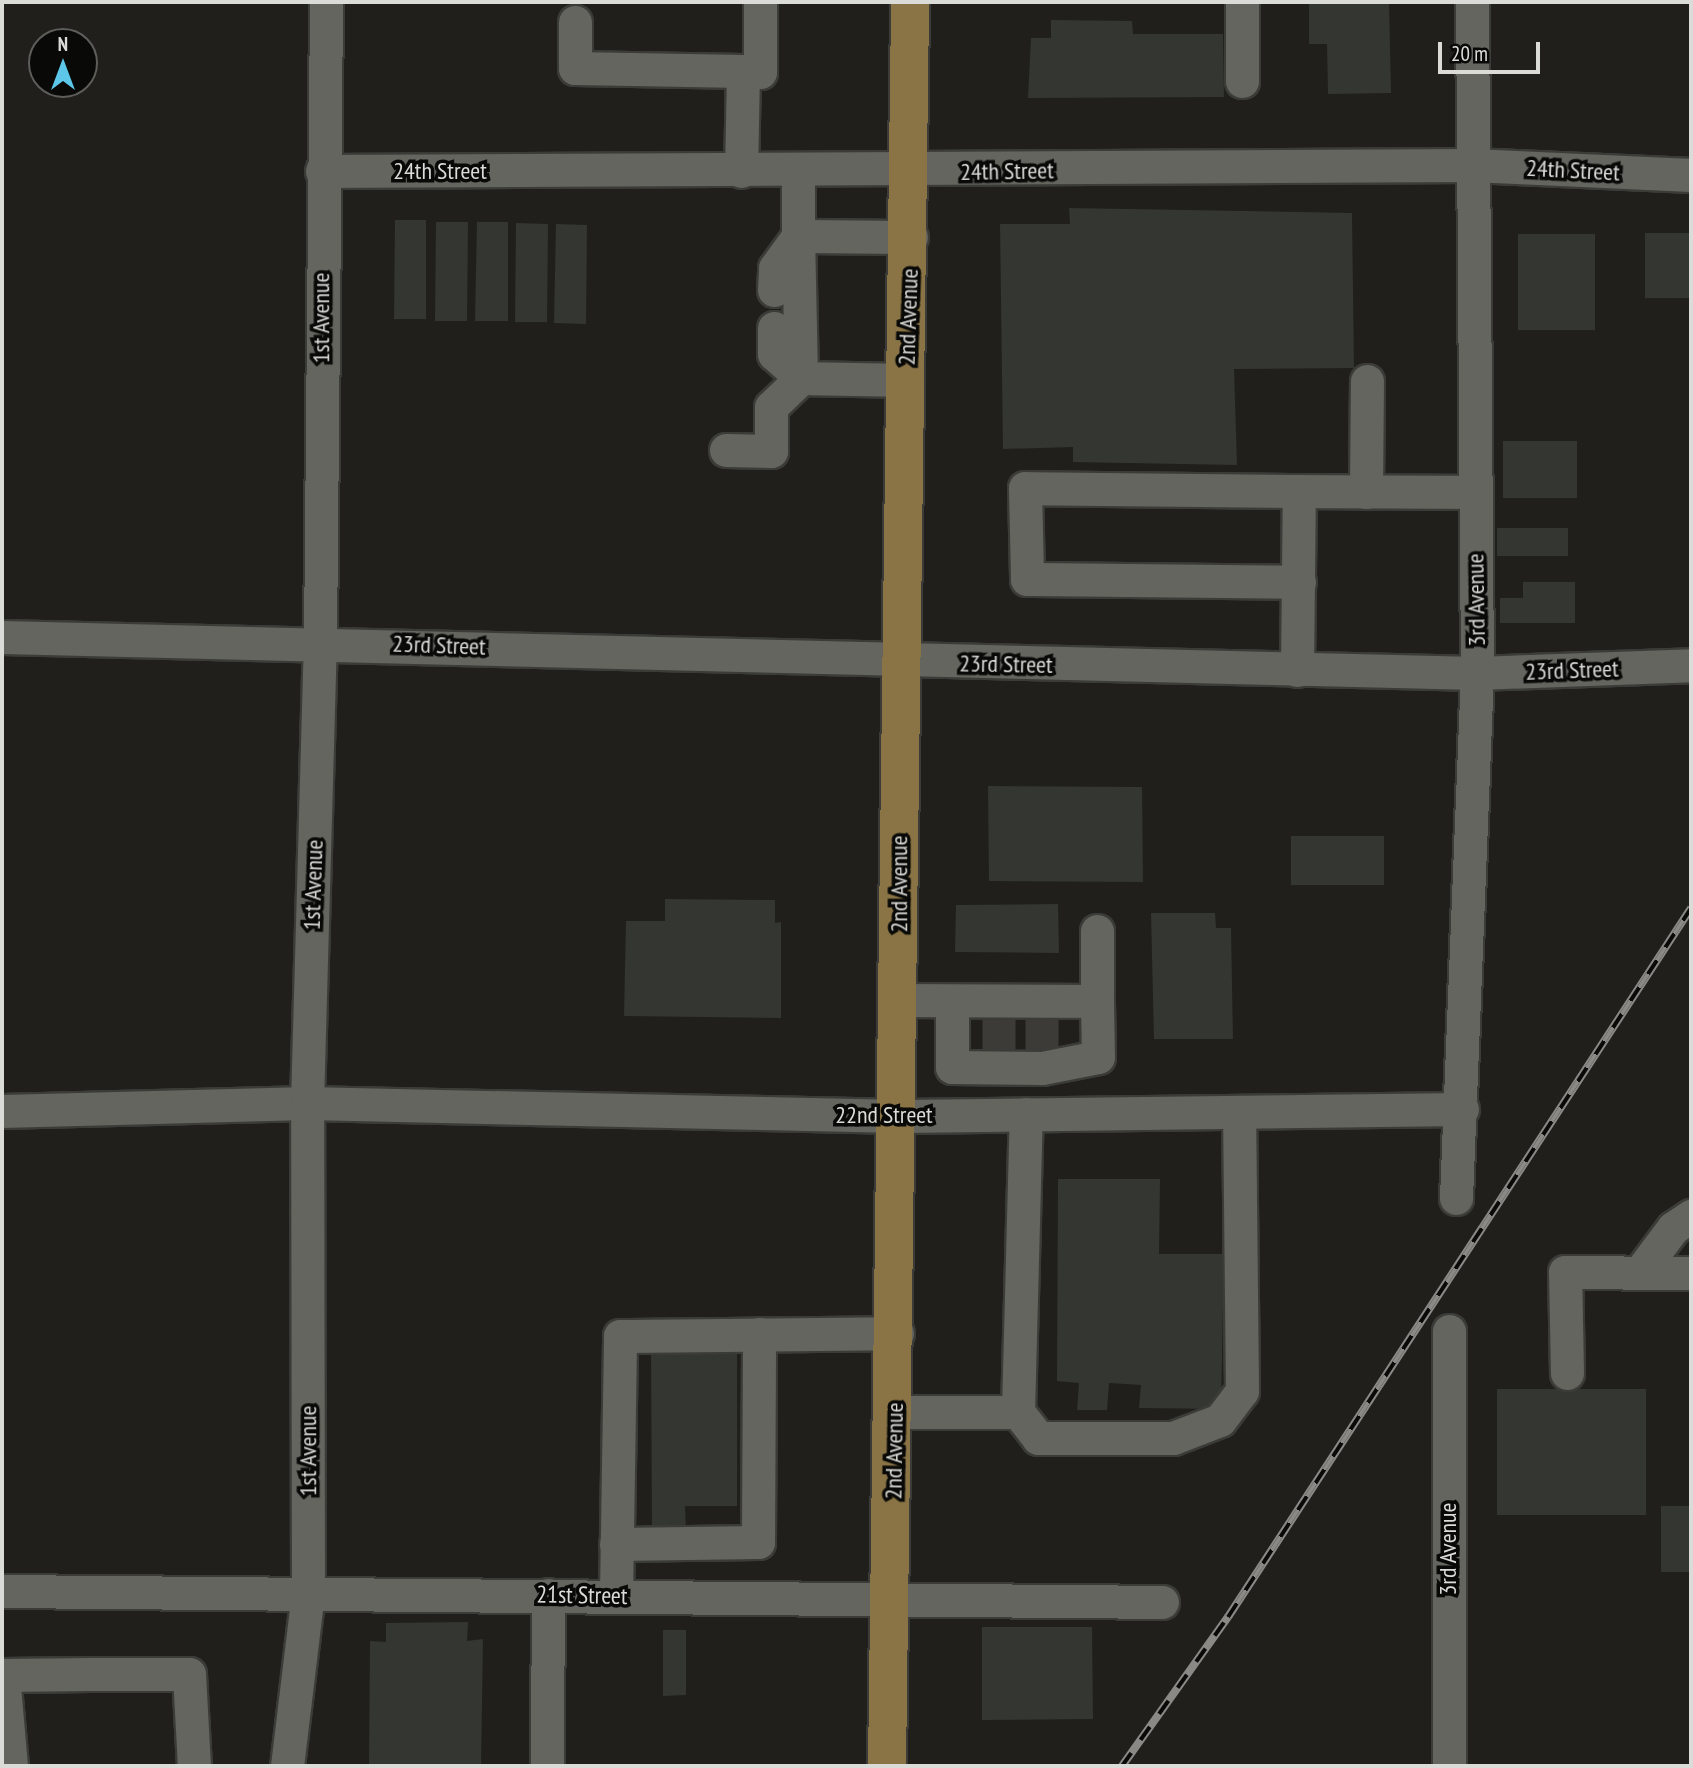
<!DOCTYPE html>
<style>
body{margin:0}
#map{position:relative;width:1693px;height:1768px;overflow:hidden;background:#201f1b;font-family:"PT Sans Narrow",sans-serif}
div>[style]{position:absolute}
.building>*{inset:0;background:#343631}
.minor-tunnel>*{height:33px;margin-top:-16.5px;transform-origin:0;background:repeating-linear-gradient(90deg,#3c3b37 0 33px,transparent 0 50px)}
.roads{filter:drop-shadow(2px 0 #3b3b38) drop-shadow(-2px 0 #3b3b38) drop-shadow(0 2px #3b3b38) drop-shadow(0 -2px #3b3b38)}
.minor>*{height:33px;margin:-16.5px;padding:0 16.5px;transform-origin:16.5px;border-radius:16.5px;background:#65655f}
.major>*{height:38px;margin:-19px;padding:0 19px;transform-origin:19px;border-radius:19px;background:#8a7445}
.rail>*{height:8px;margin-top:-4px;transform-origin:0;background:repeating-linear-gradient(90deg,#090907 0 16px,#8a8985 0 32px);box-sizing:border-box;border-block:2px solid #8a8985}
span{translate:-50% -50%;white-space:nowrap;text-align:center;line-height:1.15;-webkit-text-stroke:7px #090907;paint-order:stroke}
.street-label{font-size:24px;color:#dbdbd7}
.frame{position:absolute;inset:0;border:4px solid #dbdbd7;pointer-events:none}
.north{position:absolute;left:28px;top:28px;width:70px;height:70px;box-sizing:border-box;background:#090907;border:2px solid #5d5d5a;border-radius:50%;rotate:0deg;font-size:19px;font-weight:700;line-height:28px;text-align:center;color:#dbdbd7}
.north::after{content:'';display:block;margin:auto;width:24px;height:32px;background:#5cc7e8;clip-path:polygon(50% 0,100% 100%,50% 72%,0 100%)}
.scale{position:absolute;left:1438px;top:42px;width:102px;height:32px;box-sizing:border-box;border:4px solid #dbdbd7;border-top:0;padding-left:9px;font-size:21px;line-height:24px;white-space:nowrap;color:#dbdbd7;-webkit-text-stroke:5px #090907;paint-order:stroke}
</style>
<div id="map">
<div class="building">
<i style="clip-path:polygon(1309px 2px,1389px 2px,1391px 93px,1328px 94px,1327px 44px,1309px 44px)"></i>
<i style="clip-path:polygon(1051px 20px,1132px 21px,1133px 34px,1223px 34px,1224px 97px,1028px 98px,1031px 38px,1051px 38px)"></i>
<i style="clip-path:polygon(1069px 208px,1352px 213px,1354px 368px,1234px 369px,1237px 465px,1073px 462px,1073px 447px,1003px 449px,1000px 224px,1070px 224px)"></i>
<i style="clip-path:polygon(395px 220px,426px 220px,426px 319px,394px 319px)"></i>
<i style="clip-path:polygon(436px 222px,468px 222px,467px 321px,435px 321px)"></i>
<i style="clip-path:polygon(477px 222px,508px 222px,508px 321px,475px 321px)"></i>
<i style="clip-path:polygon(516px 223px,548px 224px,547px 322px,515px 322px)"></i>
<i style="clip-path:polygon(556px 224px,587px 225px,586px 324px,554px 323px)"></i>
<i style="clip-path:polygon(1645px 233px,1691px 233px,1691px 298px,1645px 298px)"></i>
<i style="clip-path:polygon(1518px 234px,1595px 234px,1595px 330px,1518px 330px)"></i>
<i style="clip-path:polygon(1503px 441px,1577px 441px,1577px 498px,1503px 498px)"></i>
<i style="clip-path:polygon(1497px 528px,1568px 528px,1568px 556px,1497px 556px)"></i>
<i style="clip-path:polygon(1523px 582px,1575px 582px,1575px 623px,1500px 623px,1500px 598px,1523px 598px)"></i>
<i style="clip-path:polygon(988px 786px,1142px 787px,1143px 882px,989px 881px)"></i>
<i style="clip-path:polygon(1291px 836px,1384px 836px,1384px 885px,1291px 885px)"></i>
<i style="clip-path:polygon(665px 899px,775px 900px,775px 923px,781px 922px,781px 1018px,624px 1016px,626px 921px,665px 921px)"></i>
<i style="clip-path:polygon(1058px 904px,1059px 953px,955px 952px,956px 905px)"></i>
<i style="clip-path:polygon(1151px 913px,1215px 913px,1216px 928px,1231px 928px,1233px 1039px,1154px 1039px)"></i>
<i style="clip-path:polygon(1058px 1179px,1160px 1179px,1159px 1254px,1224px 1254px,1221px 1409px,1139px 1408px,1141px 1385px,1109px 1383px,1107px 1410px,1077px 1410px,1079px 1383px,1057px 1381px)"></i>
<i style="clip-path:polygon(737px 1349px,737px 1506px,685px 1506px,686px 1531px,652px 1531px,651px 1350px)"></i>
<i style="clip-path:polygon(1497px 1389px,1646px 1389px,1646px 1515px,1497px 1515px)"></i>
<i style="clip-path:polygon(1661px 1506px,1691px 1506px,1691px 1572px,1661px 1572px)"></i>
<i style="clip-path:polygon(468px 1622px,467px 1641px,483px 1639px,481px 1766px,369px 1766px,370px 1641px,386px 1642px,386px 1623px)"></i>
<i style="clip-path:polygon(982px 1627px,1092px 1627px,1093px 1719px,982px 1720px)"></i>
<i style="clip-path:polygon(663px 1630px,686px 1630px,686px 1695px,663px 1696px)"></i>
</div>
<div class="minor-tunnel">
<i style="left:999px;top:1019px;width:34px;rotate:90deg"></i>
<i style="left:1042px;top:1019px;width:35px;rotate:90deg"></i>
</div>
<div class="roads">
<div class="minor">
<i style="left:1242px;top:2px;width:79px;rotate:90deg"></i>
<i style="left:575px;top:22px;width:46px;rotate:90deg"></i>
<i style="left:575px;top:68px;width:168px;rotate:1deg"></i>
<i style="left:743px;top:71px;width:100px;rotate:91.1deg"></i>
<i style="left:743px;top:71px;width:17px;rotate:3deg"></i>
<i style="left:760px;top:72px;width:70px;rotate:-90deg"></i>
<i style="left:322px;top:171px;width:1150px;rotate:-0.3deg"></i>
<i style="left:1472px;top:165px;width:219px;rotate:2.6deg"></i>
<i style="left:774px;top:290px;width:22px;rotate:-87deg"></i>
<i style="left:775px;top:268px;width:39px;rotate:-54deg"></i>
<i style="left:798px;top:236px;width:64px;rotate:-90deg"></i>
<i style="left:907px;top:380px;width:106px;rotate:-178.9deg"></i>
<i style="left:801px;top:378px;width:142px;rotate:-91.2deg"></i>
<i style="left:798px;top:236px;width:113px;rotate:0.5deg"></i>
<i style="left:726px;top:450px;width:45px;rotate:1.3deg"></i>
<i style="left:771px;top:451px;width:44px;rotate:-90deg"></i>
<i style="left:771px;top:407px;width:42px;rotate:-44deg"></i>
<i style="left:801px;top:378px;width:36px;rotate:-138deg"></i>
<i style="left:774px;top:354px;width:26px;rotate:-90deg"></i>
<i style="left:1299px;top:491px;width:274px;rotate:-179.4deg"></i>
<i style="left:1025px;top:488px;width:91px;rotate:88.7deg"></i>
<i style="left:1027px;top:579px;width:272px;rotate:0.6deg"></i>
<i style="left:1366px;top:492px;width:111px;rotate:-89.5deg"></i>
<i style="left:2px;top:637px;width:1475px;rotate:1.4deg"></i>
<i style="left:1477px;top:673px;width:214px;rotate:-2.1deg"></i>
<i style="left:1297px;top:670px;width:179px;rotate:-89.4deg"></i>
<i style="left:1299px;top:491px;width:175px;rotate:0.3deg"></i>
<i style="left:1097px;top:931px;width:70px;rotate:90deg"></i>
<i style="left:900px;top:1000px;width:197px;rotate:0.3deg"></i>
<i style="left:1097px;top:1001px;width:56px;rotate:89deg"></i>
<i style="left:1098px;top:1057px;width:57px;rotate:168.9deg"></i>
<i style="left:1042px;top:1068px;width:90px;rotate:-179.4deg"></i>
<i style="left:952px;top:1067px;width:66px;rotate:-90deg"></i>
<i style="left:2px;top:1111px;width:305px;rotate:-1.5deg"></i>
<i style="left:307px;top:1103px;width:593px;rotate:1.26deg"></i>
<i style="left:900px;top:1116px;width:562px;rotate:-0.71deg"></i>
<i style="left:1456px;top:1198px;width:525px;rotate:-87.71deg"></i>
<i style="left:1477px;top:673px;width:671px;rotate:-90.43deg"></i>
<i style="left:1640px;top:1272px;width:55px;rotate:-53.1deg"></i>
<i style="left:1673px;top:1228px;width:22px;rotate:-34deg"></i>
<i style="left:1567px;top:1373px;width:101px;rotate:-91.1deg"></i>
<i style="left:1565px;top:1272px;width:126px;rotate:0.5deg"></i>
<i style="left:895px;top:1412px;width:123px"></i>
<i style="left:1018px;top:1412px;width:33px;rotate:52deg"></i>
<i style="left:1038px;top:1438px;width:135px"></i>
<i style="left:1173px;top:1438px;width:50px;rotate:-21deg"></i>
<i style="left:1220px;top:1420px;width:36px;rotate:-53deg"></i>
<i style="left:1242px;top:1391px;width:279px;rotate:-90.6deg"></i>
<i style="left:1018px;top:1412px;width:298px;rotate:-88.5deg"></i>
<i style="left:616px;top:1544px;width:142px;rotate:-0.8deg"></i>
<i style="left:758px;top:1542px;width:208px;rotate:-89.7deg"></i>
<i style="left:2px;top:1591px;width:1160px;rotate:0.54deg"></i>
<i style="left:616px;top:1596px;width:260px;rotate:-89.1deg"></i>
<i style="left:620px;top:1336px;width:277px;rotate:-0.6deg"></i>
<i style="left:11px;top:1766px;width:91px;rotate:-95deg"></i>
<i style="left:3px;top:1675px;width:87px;rotate:-0.7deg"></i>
<i style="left:90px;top:1674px;width:99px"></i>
<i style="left:189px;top:1674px;width:92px;rotate:86.9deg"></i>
<i style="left:287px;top:1766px;width:175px;rotate:-83.1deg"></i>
<i style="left:308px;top:1592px;width:489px;rotate:-90.1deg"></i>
<i style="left:307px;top:1103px;width:462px;rotate:-88.4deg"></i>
<i style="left:320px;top:641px;width:639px;rotate:-89.46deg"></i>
<i style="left:547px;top:1766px;width:171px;rotate:-89.7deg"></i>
<i style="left:1449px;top:1766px;width:435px;rotate:-90deg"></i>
</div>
<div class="major">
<i style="left:887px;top:1766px;width:1764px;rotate:-89.25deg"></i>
</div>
</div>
<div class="rail">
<i style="left:1122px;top:1766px;width:183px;rotate:-54.6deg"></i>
<i style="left:1228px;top:1617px;width:847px;rotate:-56.85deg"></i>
</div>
<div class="street-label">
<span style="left:1573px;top:170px;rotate:3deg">24th Street</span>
<span style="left:440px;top:171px">24th Street</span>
<span style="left:1007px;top:171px;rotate:-1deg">24th Street</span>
<span style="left:908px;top:317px;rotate:-88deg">2nd Avenue</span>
<span style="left:321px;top:318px;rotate:-90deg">1st Avenue</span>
<span style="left:1476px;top:600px;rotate:-91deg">3rd Avenue</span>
<span style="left:439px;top:645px;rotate:2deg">23rd Street</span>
<span style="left:1006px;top:664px;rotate:1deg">23rd Street</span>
<span style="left:1572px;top:670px;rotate:-2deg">23rd Street</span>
<span style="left:899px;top:884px;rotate:-90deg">2nd Avenue</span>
<span style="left:313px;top:885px;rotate:-88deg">1st Avenue</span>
<span style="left:884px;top:1115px">22nd Street</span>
<span style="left:308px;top:1451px;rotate:-90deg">1st Avenue</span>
<span style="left:894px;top:1451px;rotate:-89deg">2nd Avenue</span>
<span style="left:1448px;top:1549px;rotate:-90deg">3rd Avenue</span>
<span style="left:582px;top:1595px;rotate:1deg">21st Street</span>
</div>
<div class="frame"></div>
<div class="north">N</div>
<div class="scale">20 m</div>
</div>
